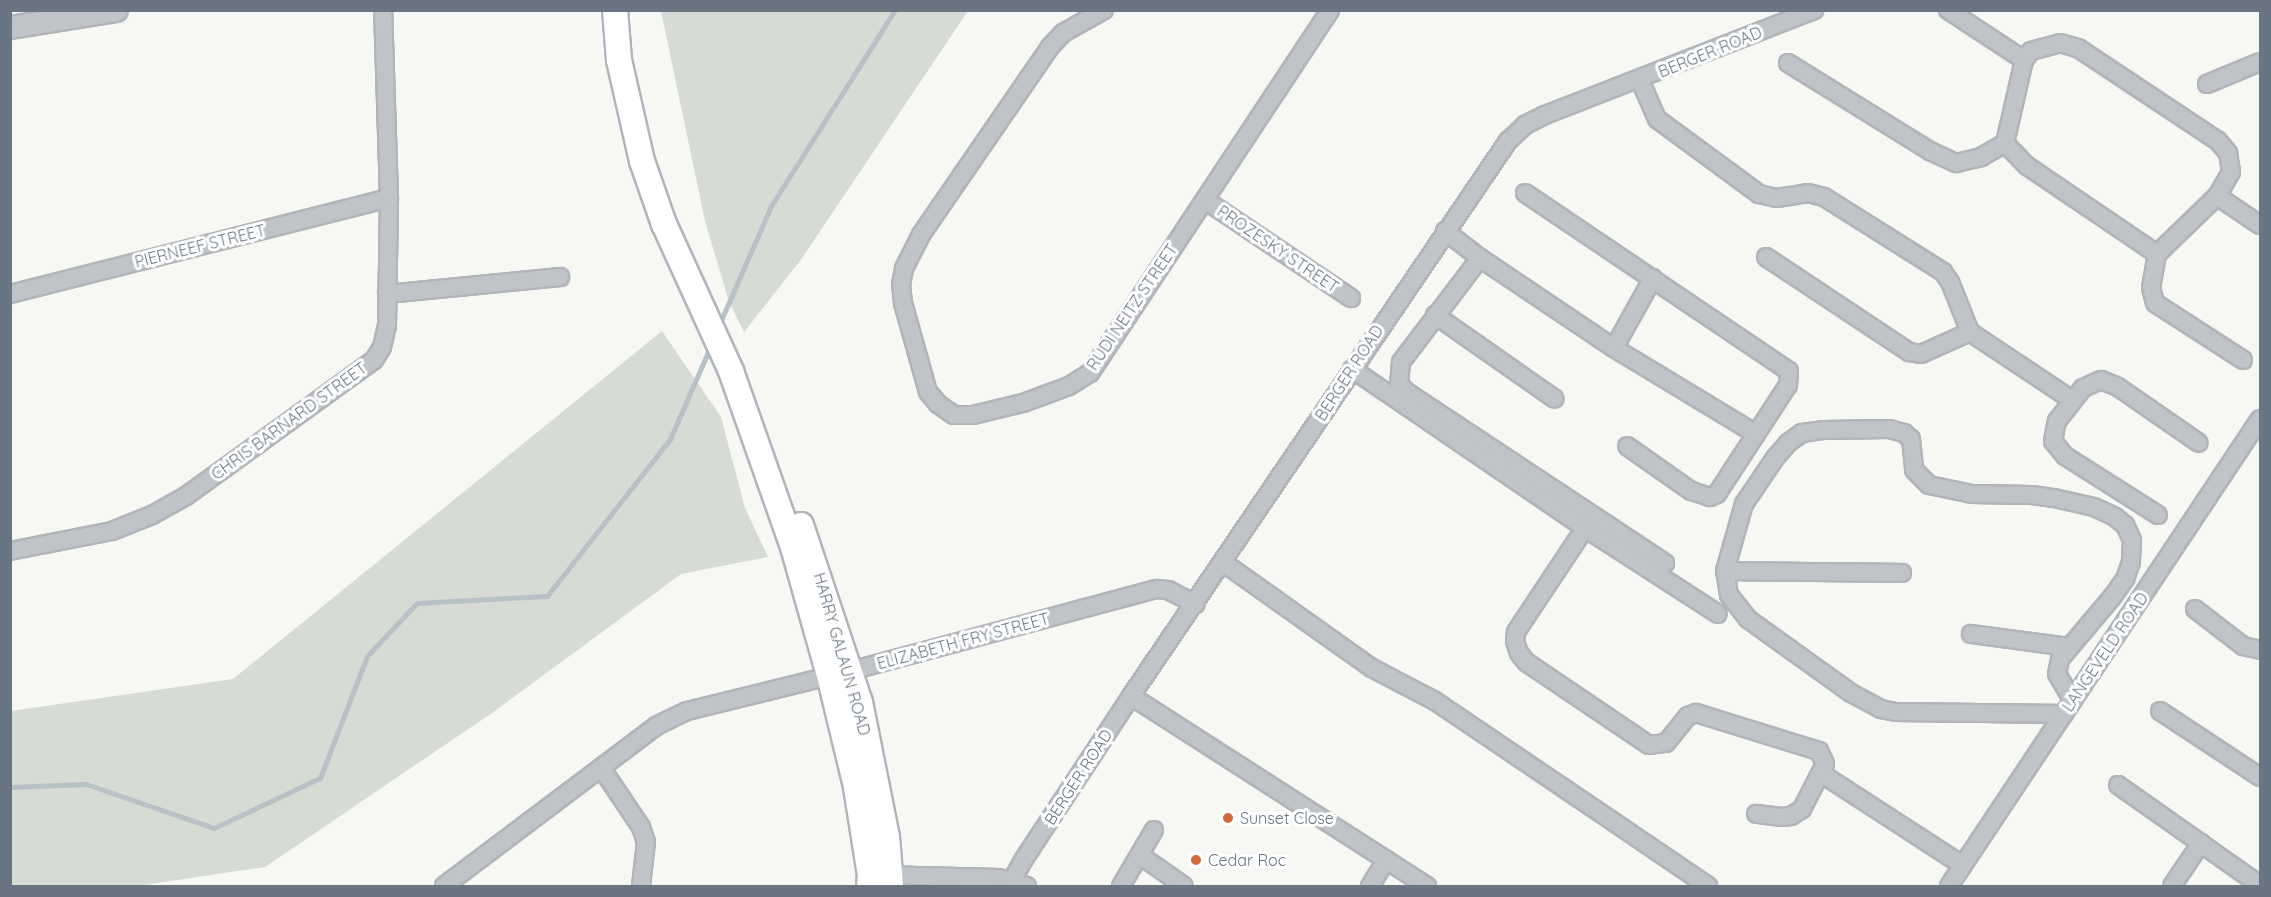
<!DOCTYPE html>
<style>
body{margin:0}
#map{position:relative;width:2271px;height:897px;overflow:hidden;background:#f7f7f4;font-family:Quicksand,sans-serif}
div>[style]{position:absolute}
.green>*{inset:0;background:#d6dbd4}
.stream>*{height:5px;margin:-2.5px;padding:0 2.5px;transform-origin:2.5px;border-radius:2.5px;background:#b8c1c6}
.roads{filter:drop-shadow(2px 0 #b1b5ba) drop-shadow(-2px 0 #b1b5ba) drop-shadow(0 2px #b1b5ba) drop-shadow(0 -2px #b1b5ba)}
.minor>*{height:16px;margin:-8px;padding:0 8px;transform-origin:8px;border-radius:8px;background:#c0c3c7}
.tertiary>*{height:21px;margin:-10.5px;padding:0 10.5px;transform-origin:10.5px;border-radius:10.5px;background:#c0c3c7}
.secondary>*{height:24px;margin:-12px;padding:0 12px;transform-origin:12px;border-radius:12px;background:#fff}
.dots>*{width:16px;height:16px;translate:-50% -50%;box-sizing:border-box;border:3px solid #fff;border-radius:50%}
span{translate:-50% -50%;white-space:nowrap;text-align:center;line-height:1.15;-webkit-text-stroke:6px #fff;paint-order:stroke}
.street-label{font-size:16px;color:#697582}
.poi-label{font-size:16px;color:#697582}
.left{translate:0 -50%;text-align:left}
.frame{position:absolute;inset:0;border:12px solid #697582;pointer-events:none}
</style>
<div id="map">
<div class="green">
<i style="clip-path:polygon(661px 11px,968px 11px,800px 261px,744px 332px,729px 302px,705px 221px)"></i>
<i style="clip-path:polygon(662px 331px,721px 417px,745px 508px,768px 557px,681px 574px,492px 713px,265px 867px,137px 886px,11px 886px,11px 711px,233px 679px)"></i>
</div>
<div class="stream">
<i style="left:719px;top:325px;width:130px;rotate:-66.4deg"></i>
<i style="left:771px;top:206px;width:232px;rotate:-57.7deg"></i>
<i style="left:10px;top:787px;width:76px;rotate:-2.3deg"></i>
<i style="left:86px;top:784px;width:135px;rotate:19deg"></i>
<i style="left:214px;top:828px;width:117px;rotate:-25.3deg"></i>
<i style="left:320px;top:778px;width:131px;rotate:-68.9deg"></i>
<i style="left:367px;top:656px;width:73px;rotate:-46.7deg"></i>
<i style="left:417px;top:603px;width:130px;rotate:-3.1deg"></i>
<i style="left:547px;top:596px;width:199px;rotate:-51.9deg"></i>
<i style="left:670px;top:439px;width:103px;rotate:-66.4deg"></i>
</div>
<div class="roads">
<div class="minor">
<i style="left:1104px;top:10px;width:47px;rotate:150.7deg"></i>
<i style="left:1063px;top:33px;width:19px;rotate:133deg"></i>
<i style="left:1050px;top:47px;width:228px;rotate:124.5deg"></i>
<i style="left:921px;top:235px;width:38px;rotate:117deg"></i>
<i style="left:904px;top:269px;width:15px;rotate:101deg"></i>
<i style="left:901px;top:284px;width:19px;rotate:84deg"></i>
<i style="left:903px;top:303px;width:92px;rotate:74.3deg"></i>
<i style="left:928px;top:392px;width:16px;rotate:50deg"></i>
<i style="left:938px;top:404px;width:19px;rotate:35deg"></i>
<i style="left:954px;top:415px;width:19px"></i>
<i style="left:973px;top:415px;width:51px;rotate:-13.5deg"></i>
<i style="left:1023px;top:403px;width:49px;rotate:-20.3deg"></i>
<i style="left:1069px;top:386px;width:25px;rotate:-32deg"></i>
<i style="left:1090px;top:373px;width:435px;rotate:-56.5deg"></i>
<i style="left:1948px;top:10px;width:91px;rotate:33.3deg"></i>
<i style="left:1788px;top:63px;width:167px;rotate:31.8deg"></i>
<i style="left:1930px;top:151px;width:29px;rotate:25deg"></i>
<i style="left:1956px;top:163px;width:26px;rotate:-13deg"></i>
<i style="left:1981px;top:157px;width:28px;rotate:-30deg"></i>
<i style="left:2005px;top:143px;width:85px;rotate:-77.1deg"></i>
<i style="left:2024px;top:60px;width:11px;rotate:-52deg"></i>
<i style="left:2031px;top:51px;width:30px;rotate:-15deg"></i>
<i style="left:2060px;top:43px;width:19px;rotate:16deg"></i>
<i style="left:2078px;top:48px;width:168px;rotate:33.6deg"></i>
<i style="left:2218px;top:141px;width:16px;rotate:50deg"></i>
<i style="left:2228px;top:153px;width:19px;rotate:81deg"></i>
<i style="left:2231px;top:172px;width:28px;rotate:120deg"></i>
<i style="left:2217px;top:196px;width:83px;rotate:136deg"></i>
<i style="left:2157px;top:254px;width:157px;rotate:-145.9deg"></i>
<i style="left:2027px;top:166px;width:32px;rotate:-134deg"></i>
<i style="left:1640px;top:80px;width:43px;rotate:66.4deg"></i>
<i style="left:1657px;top:119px;width:127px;rotate:36.3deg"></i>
<i style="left:1759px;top:194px;width:18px;rotate:13deg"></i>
<i style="left:1777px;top:198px;width:31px;rotate:-9deg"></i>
<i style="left:1808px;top:193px;width:16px;rotate:14deg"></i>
<i style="left:1824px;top:197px;width:141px;rotate:32.2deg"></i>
<i style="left:1943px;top:272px;width:12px;rotate:55deg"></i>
<i style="left:1950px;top:282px;width:54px;rotate:68.2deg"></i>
<i style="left:1970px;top:332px;width:123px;rotate:33.7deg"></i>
<i style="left:2207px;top:84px;width:57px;rotate:-22.5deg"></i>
<i style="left:1525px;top:193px;width:318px;rotate:34deg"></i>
<i style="left:1789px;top:371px;width:14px;rotate:94deg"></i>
<i style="left:1788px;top:385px;width:130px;rotate:123.1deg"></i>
<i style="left:1717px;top:494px;width:8px;rotate:157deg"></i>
<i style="left:1710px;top:497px;width:20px;rotate:-162deg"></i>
<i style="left:1691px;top:491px;width:78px;rotate:-144.9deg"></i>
<i style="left:2217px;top:196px;width:52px;rotate:34deg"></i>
<i style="left:1205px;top:200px;width:176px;rotate:33.9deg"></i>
<i style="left:1445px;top:231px;width:44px;rotate:37.6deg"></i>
<i style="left:1480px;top:258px;width:161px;rotate:33.9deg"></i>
<i style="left:1614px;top:348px;width:166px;rotate:31.2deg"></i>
<i style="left:2157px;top:254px;width:34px;rotate:100deg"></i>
<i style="left:2151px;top:287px;width:16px;rotate:76deg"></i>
<i style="left:2155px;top:303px;width:105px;rotate:32.9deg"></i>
<i style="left:1766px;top:257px;width:172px;rotate:33.6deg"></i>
<i style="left:1909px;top:352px;width:12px;rotate:9deg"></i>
<i style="left:1921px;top:354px;width:54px;rotate:-24.2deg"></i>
<i style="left:1480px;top:258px;width:131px;rotate:127.2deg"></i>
<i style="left:1401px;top:362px;width:21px;rotate:95deg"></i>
<i style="left:1399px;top:383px;width:10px;rotate:53deg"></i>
<i style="left:1405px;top:391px;width:312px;rotate:33.5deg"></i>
<i style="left:10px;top:294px;width:391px;rotate:-14.2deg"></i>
<i style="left:387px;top:294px;width:174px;rotate:-5.6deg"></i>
<i style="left:1435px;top:315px;width:146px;rotate:35deg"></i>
<i style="left:1614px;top:348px;width:80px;rotate:-60.9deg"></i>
<i style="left:1352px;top:369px;width:282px;rotate:34.3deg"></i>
<i style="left:1585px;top:528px;width:158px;rotate:32.9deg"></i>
<i style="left:2158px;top:515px;width:110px;rotate:-147.6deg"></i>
<i style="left:2065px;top:456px;width:19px;rotate:-129deg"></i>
<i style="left:2053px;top:441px;width:20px;rotate:-79deg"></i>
<i style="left:2057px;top:421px;width:42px;rotate:-51.8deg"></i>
<i style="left:2083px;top:388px;width:20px;rotate:-24deg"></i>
<i style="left:2101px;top:380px;width:18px;rotate:22deg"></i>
<i style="left:2118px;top:387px;width:98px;rotate:34.7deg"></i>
<i style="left:1585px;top:528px;width:125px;rotate:123.6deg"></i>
<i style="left:1516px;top:632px;width:9px;rotate:96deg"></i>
<i style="left:1515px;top:641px;width:13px;rotate:72deg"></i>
<i style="left:1519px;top:653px;width:11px;rotate:52deg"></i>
<i style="left:1526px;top:662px;width:148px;rotate:34deg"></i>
<i style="left:1649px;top:745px;width:17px;rotate:-7deg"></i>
<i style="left:1666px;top:743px;width:35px;rotate:-51deg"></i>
<i style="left:1688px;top:716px;width:9px;rotate:-21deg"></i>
<i style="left:1696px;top:713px;width:129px;rotate:17.2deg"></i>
<i style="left:1819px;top:751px;width:14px;rotate:65deg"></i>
<i style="left:1825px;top:764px;width:51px;rotate:117.1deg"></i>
<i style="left:1802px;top:809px;width:13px;rotate:148deg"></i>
<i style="left:1791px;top:816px;width:9px;rotate:174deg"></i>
<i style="left:1782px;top:817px;width:26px;rotate:-173deg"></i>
<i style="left:10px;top:551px;width:104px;rotate:-11.1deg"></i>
<i style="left:112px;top:531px;width:43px;rotate:-21.8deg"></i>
<i style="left:152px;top:515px;width:39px;rotate:-29deg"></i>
<i style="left:186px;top:496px;width:232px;rotate:-35.9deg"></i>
<i style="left:374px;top:360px;width:15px;rotate:-58deg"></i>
<i style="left:382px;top:347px;width:22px;rotate:-77deg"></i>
<i style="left:387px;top:326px;width:128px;rotate:-89.1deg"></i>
<i style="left:389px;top:198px;width:188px;rotate:-91.8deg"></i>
<i style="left:1224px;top:563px;width:181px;rotate:35.4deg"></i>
<i style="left:1372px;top:668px;width:71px;rotate:27.6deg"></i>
<i style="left:1435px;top:701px;width:330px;rotate:34.1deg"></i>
<i style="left:1725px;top:571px;width:177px;rotate:0.6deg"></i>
<i style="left:2195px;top:609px;width:61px;rotate:37.6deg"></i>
<i style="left:2243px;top:646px;width:17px;rotate:13deg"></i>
<i style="left:1971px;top:634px;width:98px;rotate:7.6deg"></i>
<i style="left:1131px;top:696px;width:352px;rotate:32.7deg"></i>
<i style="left:2160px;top:711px;width:120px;rotate:33.4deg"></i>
<i style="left:2064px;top:714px;width:168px;rotate:-179.3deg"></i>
<i style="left:1896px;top:712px;width:15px;rotate:-169deg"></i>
<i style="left:1881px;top:709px;width:34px;rotate:-152deg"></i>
<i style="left:1851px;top:693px;width:127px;rotate:-144.3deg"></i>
<i style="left:1748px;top:619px;width:31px;rotate:-128deg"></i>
<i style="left:1729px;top:595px;width:24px;rotate:-99deg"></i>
<i style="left:1725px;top:571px;width:70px;rotate:-74.2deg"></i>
<i style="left:1744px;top:504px;width:55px;rotate:-56deg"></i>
<i style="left:1775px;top:458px;width:20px;rotate:-49deg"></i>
<i style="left:1788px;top:443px;width:17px;rotate:-36deg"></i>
<i style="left:1802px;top:433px;width:22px;rotate:-8deg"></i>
<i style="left:1824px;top:430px;width:65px;rotate:-0.9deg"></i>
<i style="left:1889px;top:429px;width:16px;rotate:15deg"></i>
<i style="left:1904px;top:433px;width:9px;rotate:41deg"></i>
<i style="left:1911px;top:439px;width:31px;rotate:84deg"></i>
<i style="left:1914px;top:470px;width:21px;rotate:45deg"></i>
<i style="left:1929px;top:485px;width:44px;rotate:11.8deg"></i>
<i style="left:1972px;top:494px;width:60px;rotate:1deg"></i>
<i style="left:2032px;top:495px;width:22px;rotate:8deg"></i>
<i style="left:2054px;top:498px;width:41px;rotate:12.7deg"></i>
<i style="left:2094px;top:507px;width:23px;rotate:25deg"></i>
<i style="left:2115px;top:517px;width:13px;rotate:39deg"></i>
<i style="left:2125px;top:525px;width:17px;rotate:65deg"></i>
<i style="left:2132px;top:540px;width:22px;rotate:93deg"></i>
<i style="left:2131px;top:562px;width:18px;rotate:109deg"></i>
<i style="left:2125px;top:579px;width:21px;rotate:125deg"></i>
<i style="left:2113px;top:596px;width:82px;rotate:130.1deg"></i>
<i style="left:2060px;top:659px;width:15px;rotate:101deg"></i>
<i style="left:2057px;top:674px;width:31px;rotate:59deg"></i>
<i style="left:602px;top:769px;width:70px;rotate:56.1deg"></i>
<i style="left:641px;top:827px;width:16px;rotate:72deg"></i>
<i style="left:646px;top:842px;width:44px;rotate:96.5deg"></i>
<i style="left:1822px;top:774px;width:167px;rotate:33deg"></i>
<i style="left:2118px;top:785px;width:174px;rotate:35.2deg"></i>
<i style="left:1141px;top:856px;width:52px;rotate:34.9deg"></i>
<i style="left:880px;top:875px;width:119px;rotate:1.4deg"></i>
<i style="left:999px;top:878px;width:29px;rotate:16deg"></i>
<i style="left:444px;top:886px;width:266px;rotate:-37deg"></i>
<i style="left:656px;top:726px;width:34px;rotate:-26deg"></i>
<i style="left:687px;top:711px;width:168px;rotate:-13.8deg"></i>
<i style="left:850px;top:671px;width:318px;rotate:-15deg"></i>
<i style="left:1157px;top:589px;width:11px;rotate:5deg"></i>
<i style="left:1168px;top:590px;width:31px;rotate:27deg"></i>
<i style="left:1009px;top:886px;width:31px;rotate:-61deg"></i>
<i style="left:1024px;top:859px;width:195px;rotate:-56.7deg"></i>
<i style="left:1131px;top:696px;width:671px;rotate:-55.81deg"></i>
<i style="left:1508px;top:141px;width:23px;rotate:-43deg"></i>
<i style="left:1525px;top:125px;width:22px;rotate:-27deg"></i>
<i style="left:1545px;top:115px;width:289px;rotate:-21.3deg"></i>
<i style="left:1121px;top:886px;width:65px;rotate:-59.5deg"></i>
<i style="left:1370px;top:886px;width:31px;rotate:-58deg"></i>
<i style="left:1949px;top:886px;width:561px;rotate:-56.34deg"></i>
<i style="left:2172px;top:886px;width:52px;rotate:-56deg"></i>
</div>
<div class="tertiary">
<i style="left:10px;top:27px;width:107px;rotate:-9.1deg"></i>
</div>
<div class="secondary">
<i style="left:615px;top:10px;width:50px;rotate:85.4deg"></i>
<i style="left:619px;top:60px;width:104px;rotate:77.2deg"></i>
<i style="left:642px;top:161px;width:67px;rotate:70.8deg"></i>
<i style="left:664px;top:224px;width:162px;rotate:65.5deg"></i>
<i style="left:731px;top:371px;width:187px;rotate:70.6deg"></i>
<i style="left:793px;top:547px;width:133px;rotate:74.3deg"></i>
<i style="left:829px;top:675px;width:115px;rotate:76.4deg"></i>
<i style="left:856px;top:787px;width:89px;rotate:81deg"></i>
<i style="left:870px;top:875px;width:11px;rotate:95deg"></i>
<i style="left:801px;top:525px;width:187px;rotate:71.6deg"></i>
<i style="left:860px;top:702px;width:138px;rotate:78.7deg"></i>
<i style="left:887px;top:837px;width:49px;rotate:85.3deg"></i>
</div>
</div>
<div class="dots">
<i style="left:1228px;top:818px;background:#d26b39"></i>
<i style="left:1196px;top:860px;background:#d26b39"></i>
</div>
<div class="street-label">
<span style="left:1710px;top:52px;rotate:-22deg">BERGER ROAD</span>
<span style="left:200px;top:246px;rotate:-14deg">PIERNEEF STREET</span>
<span style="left:1278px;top:249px;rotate:34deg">PROZESKY STREET</span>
<span style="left:1132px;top:307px;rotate:-56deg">RUDI NEITZ STREET</span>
<span style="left:1349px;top:373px;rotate:-57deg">BERGER ROAD</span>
<span style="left:289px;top:421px;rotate:-36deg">CHRIS BARNARD STREET</span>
<span style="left:963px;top:641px;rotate:-15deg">ELIZABETH FRY STREET</span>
<span style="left:2105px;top:652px;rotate:-56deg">LANGEVELD ROAD</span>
<span style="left:842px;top:654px;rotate:74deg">HARRY GALAUN ROAD</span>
<span style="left:1078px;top:777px;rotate:-57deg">BERGER ROAD</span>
</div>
<div class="poi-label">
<span class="left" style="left:1240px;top:818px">Sunset Close</span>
<span class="left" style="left:1208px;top:860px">Cedar Roc</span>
</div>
<div class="frame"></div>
</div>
